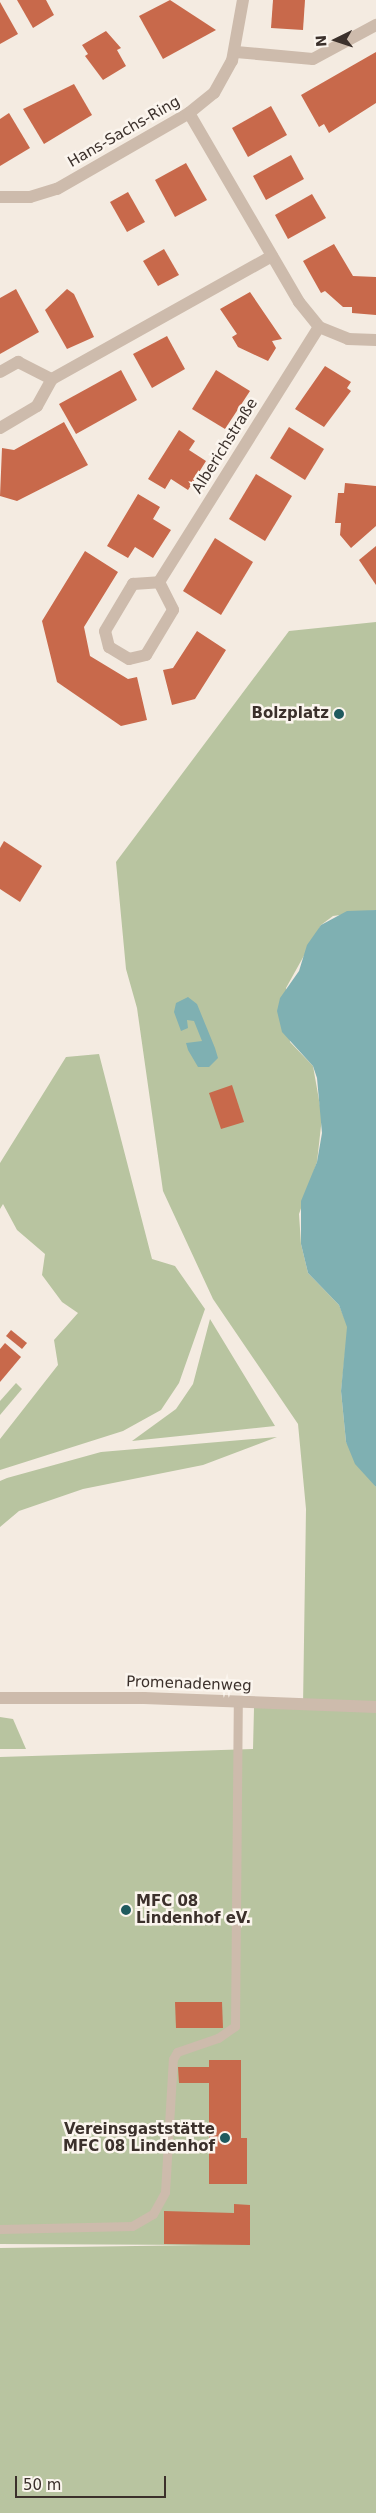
<!DOCTYPE html>
<meta charset="utf-8">
<style>
body{margin:0}
#map{position:relative;width:376px;height:2513px;overflow:hidden;background:#f4ebe1;font-family:"DejaVu Sans",sans-serif}
div>[style]{position:absolute}
.green>*{inset:0;background:#b8c4a0}
.water>*{inset:0;background:#7fb0b2}
.building>*{inset:0;background:#c8694b}
.service>*{height:9px;margin:-4.5px;padding:0 4.5px;transform-origin:4.5px;border-radius:4.5px;background:#cdbbac}
.minor>*{height:12px;margin:-6px;padding:0 6px;transform-origin:6px;border-radius:6px;background:#cdbbac}
.dots>*{width:14px;height:14px;translate:-50% -50%;box-sizing:border-box;border:2px solid #fbf5ee;border-radius:50%}
span{translate:-50% -50%;white-space:nowrap;text-align:center;line-height:1.15;-webkit-text-stroke:5px #fbf5ee;paint-order:stroke}
.street-label{font-size:15px;color:#3b302b}
.poi-label{font-size:15px;color:#3b302b;font-weight:700}
.right{translate:-100% -50%;text-align:right}
.left{translate:0 -50%;text-align:left}
.north{position:absolute;left:311px;top:15px;width:50px;height:50px;-webkit-text-stroke:4px #fbf5ee;paint-order:stroke;rotate:266deg;font-size:14px;font-weight:700;line-height:20px;text-align:center;color:#3b302b}
.north::after{content:'';display:block;margin:auto;width:18px;height:22px;background:#3b302b;clip-path:polygon(50% 0,100% 100%,50% 72%,0 100%)}
.scale{position:absolute;left:15px;top:2476px;width:151px;height:22px;box-sizing:border-box;border:2px solid #3b302b;border-top:0;padding-left:6px;font-size:15px;line-height:18px;white-space:nowrap;color:#3b302b;-webkit-text-stroke:4px #fbf5ee;paint-order:stroke}
</style>
<div id="map">
<div class="green">
<i style="clip-path:polygon(376px 622px,376px 910px,333px 916px,321px 925px,286px 988px,290px 1042px,313px 1066px,322px 1117px,317px 1162px,299px 1214px,301px 1244px,308px 1273px,339px 1305px,348px 1327px,341px 1391px,346px 1442px,376px 1487px,376px 2513px,0 2513px,0 2248px,204px 2245px,0 2244px,0 1757px,253px 1749px,254px 1708px,303px 1707px,306px 1509px,298px 1424px,213px 1299px,163px 1191px,137px 1008px,126px 969px,116px 862px,289px 631px)"></i>
<i style="clip-path:polygon(99px 1054px,152px 1259px,175px 1266px,205px 1309px,179px 1383px,161px 1410px,123px 1431px,0 1470px,0 1439px,58px 1365px,54px 1340px,78px 1313px,62px 1302px,42px 1275px,45px 1254px,17px 1230px,3px 1204px,0 1209px,0 1163px,66px 1057px)"></i>
<i style="clip-path:polygon(210px 1319px,275px 1426px,132px 1441px,176px 1409px,193px 1384px)"></i>
<i style="clip-path:polygon(16px 1383px,22px 1389px,0 1415px,0 1401px)"></i>
<i style="clip-path:polygon(277px 1437px,203px 1465px,83px 1489px,19px 1511px,0 1527px,0 1481px,7px 1478px,101px 1452px)"></i>
<i style="clip-path:polygon(0 1717px,13px 1719px,26px 1749px,0 1749px)"></i>
</div>
<div class="water">
<i style="clip-path:polygon(376px 910px,376px 1487px,355px 1464px,346px 1442px,341px 1391px,347px 1327px,339px 1305px,308px 1273px,301px 1244px,301px 1201px,317px 1162px,322px 1133px,317px 1078px,313px 1066px,282px 1032px,277px 1011px,280px 998px,299px 971px,307px 945px,321px 925px,347px 911px)"></i>
<i style="clip-path:polygon(188px 997px,197px 1004px,215px 1048px,218px 1058px,209px 1067px,198px 1067px,188px 1050px,186px 1043px,202px 1041px,194px 1021px,187px 1020px,188px 1028px,181px 1031px,174px 1012px,176px 1003px)"></i>
</div>
<div class="building">
<i style="clip-path:polygon(17px 0,46px 0,54px 15px,33px 28px)"></i>
<i style="clip-path:polygon(170px 0,216px 30px,163px 59px,139px 16px)"></i>
<i style="clip-path:polygon(273px 0,305px 0,303px 30px,271px 28px)"></i>
<i style="clip-path:polygon(0 2px,18px 34px,0 44px)"></i>
<i style="clip-path:polygon(106px 31px,121px 48px,117px 50px,126px 66px,103px 80px,85px 56px,88px 54px,82px 45px)"></i>
<i style="clip-path:polygon(376px 52px,376px 103px,329px 133px,324px 124px,319px 127px,301px 95px)"></i>
<i style="clip-path:polygon(74px 84px,92px 115px,44px 144px,23px 109px)"></i>
<i style="clip-path:polygon(271px 106px,287px 135px,248px 157px,232px 128px)"></i>
<i style="clip-path:polygon(9px 113px,30px 148px,0 166px,0 119px)"></i>
<i style="clip-path:polygon(291px 155px,304px 179px,266px 200px,253px 176px)"></i>
<i style="clip-path:polygon(186px 163px,207px 200px,175px 217px,155px 180px)"></i>
<i style="clip-path:polygon(128px 192px,145px 222px,127px 232px,110px 202px)"></i>
<i style="clip-path:polygon(312px 194px,326px 218px,288px 239px,275px 215px)"></i>
<i style="clip-path:polygon(334px 244px,353px 276px,376px 277px,376px 315px,352px 313px,352px 307px,343px 307px,325px 291px,321px 293px,303px 261px)"></i>
<i style="clip-path:polygon(164px 249px,179px 275px,158px 286px,143px 261px)"></i>
<i style="clip-path:polygon(16px 289px,39px 332px,0 354px,0 298px)"></i>
<i style="clip-path:polygon(67px 289px,74px 294px,94px 337px,67px 349px,45px 310px)"></i>
<i style="clip-path:polygon(250px 292px,282px 339px,272px 341px,276px 348px,268px 361px,238px 347px,232px 337px,237px 334px,220px 309px)"></i>
<i style="clip-path:polygon(167px 336px,185px 369px,152px 388px,133px 354px)"></i>
<i style="clip-path:polygon(325px 366px,351px 382px,347px 388px,351px 391px,324px 427px,295px 409px)"></i>
<i style="clip-path:polygon(121px 370px,137px 400px,76px 434px,59px 404px)"></i>
<i style="clip-path:polygon(216px 370px,250px 391px,225px 429px,192px 409px)"></i>
<i style="clip-path:polygon(64px 422px,88px 465px,17px 501px,0 496px,2px 448px,14px 450px)"></i>
<i style="clip-path:polygon(289px 427px,324px 449px,305px 480px,270px 458px)"></i>
<i style="clip-path:polygon(179px 430px,195px 441px,189px 450px,206px 461px,188px 490px,171px 479px,165px 489px,148px 479px)"></i>
<i style="clip-path:polygon(256px 474px,292px 496px,265px 541px,229px 519px)"></i>
<i style="clip-path:polygon(345px 483px,376px 486px,376px 526px,351px 548px,340px 535px,341px 523px,335px 523px,338px 493px,344px 493px)"></i>
<i style="clip-path:polygon(138px 494px,160px 507px,153px 519px,171px 530px,153px 558px,135px 547px,128px 558px,107px 546px)"></i>
<i style="clip-path:polygon(215px 538px,253px 562px,221px 615px,183px 591px)"></i>
<i style="clip-path:polygon(376px 546px,376px 585px,359px 560px)"></i>
<i style="clip-path:polygon(85px 551px,118px 572px,84px 627px,90px 656px,128px 679px,137px 677px,147px 720px,121px 726px,57px 682px,42px 621px)"></i>
<i style="clip-path:polygon(197px 631px,226px 650px,195px 699px,172px 705px,163px 670px,173px 668px)"></i>
<i style="clip-path:polygon(4px 841px,42px 866px,20px 902px,0 889px,0 848px)"></i>
<i style="clip-path:polygon(232px 1085px,244px 1122px,221px 1129px,209px 1093px)"></i>
<i style="clip-path:polygon(11px 1330px,27px 1343px,22px 1349px,6px 1336px)"></i>
<i style="clip-path:polygon(5px 1343px,21px 1357px,0 1382px,0 1349px)"></i>
<i style="clip-path:polygon(175px 2002px,222px 2002px,223px 2028px,176px 2028px)"></i>
<i style="clip-path:polygon(209px 2060px,241px 2060px,241px 2138px,247px 2138px,247px 2184px,209px 2184px,209px 2083px,179px 2083px,178px 2067px,209px 2067px)"></i>
<i style="clip-path:polygon(234px 2204px,250px 2205px,250px 2245px,164px 2244px,164px 2211px,234px 2213px)"></i>
</div>
<div class="service">
<i style="left:0;top:2229px;width:132px;rotate:-1.3deg"></i>
<i style="left:132px;top:2226px;width:24px;rotate:-30deg"></i>
<i style="left:153px;top:2214px;width:25px;rotate:-61deg"></i>
<i style="left:165px;top:2192px;width:133px;rotate:-86.6deg"></i>
<i style="left:173px;top:2059px;width:8px;rotate:-60deg"></i>
<i style="left:177px;top:2052px;width:43px;rotate:-18.9deg"></i>
<i style="left:218px;top:2038px;width:21px;rotate:-35deg"></i>
<i style="left:235px;top:2026px;width:325px;rotate:-89.5deg"></i>
</div>
<div class="minor">
<i style="left:236px;top:52px;width:77px;rotate:5.2deg"></i>
<i style="left:313px;top:59px;width:72px;rotate:-28.4deg"></i>
<i style="left:189px;top:113px;width:219px;rotate:59.8deg"></i>
<i style="left:299px;top:302px;width:32px;rotate:51deg"></i>
<i style="left:319px;top:327px;width:31px;rotate:22deg"></i>
<i style="left:348px;top:339px;width:28px;rotate:2deg"></i>
<i style="left:0;top:197px;width:30px"></i>
<i style="left:30px;top:197px;width:28px;rotate:-17deg"></i>
<i style="left:57px;top:189px;width:152px;rotate:-29.9deg"></i>
<i style="left:189px;top:113px;width:32px;rotate:-39deg"></i>
<i style="left:214px;top:93px;width:37px;rotate:-61deg"></i>
<i style="left:232px;top:61px;width:62px;rotate:-79.8deg"></i>
<i style="left:0;top:372px;width:21px;rotate:-29deg"></i>
<i style="left:18px;top:362px;width:38px;rotate:27deg"></i>
<i style="left:0;top:428px;width:43px;rotate:-30.7deg"></i>
<i style="left:37px;top:406px;width:31px;rotate:-61deg"></i>
<i style="left:52px;top:379px;width:252px;rotate:-29.2deg"></i>
<i style="left:159px;top:582px;width:31px;rotate:63deg"></i>
<i style="left:173px;top:610px;width:52px;rotate:121deg"></i>
<i style="left:146px;top:655px;width:17px;rotate:167deg"></i>
<i style="left:129px;top:659px;width:23px;rotate:-149deg"></i>
<i style="left:109px;top:647px;width:16px;rotate:-104deg"></i>
<i style="left:105px;top:631px;width:55px;rotate:-59.2deg"></i>
<i style="left:133px;top:584px;width:26px;rotate:-4deg"></i>
<i style="left:159px;top:582px;width:301px;rotate:-57.9deg"></i>
<i style="left:0;top:1698px;width:144px"></i>
<i style="left:144px;top:1698px;width:232px;rotate:2.2deg"></i>
</div>
<div class="dots">
<i style="left:339px;top:714px;background:#1f5a5e"></i>
<i style="left:126px;top:1910px;background:#1f5a5e"></i>
<i style="left:225px;top:2138px;background:#1f5a5e"></i>
</div>
<div class="street-label">
<span style="left:124px;top:132px;rotate:-30deg">Hans-Sachs-Ring</span>
<span style="left:225px;top:446px;rotate:-58deg">Alberichstraße</span>
<span style="left:189px;top:1684px;rotate:2deg">Promenadenweg</span>
</div>
<div class="poi-label">
<span class="right" style="left:329px;top:714px">Bolzplatz</span>
<span class="left" style="left:136px;top:1910px">MFC 08<br>Lindenhof eV.</span>
<span class="right" style="left:215px;top:2138px">Vereinsgaststätte<br>MFC 08 Lindenhof</span>
</div>
<div class="north">N</div>
<div class="scale">50 m</div>
</div>
